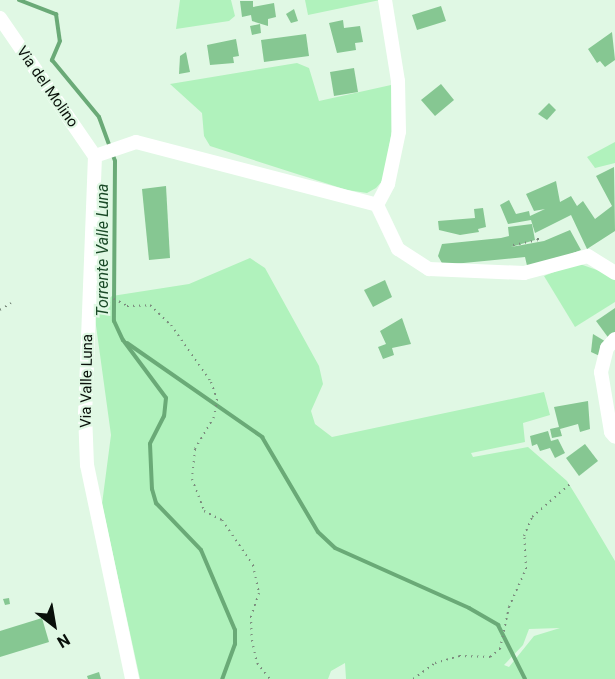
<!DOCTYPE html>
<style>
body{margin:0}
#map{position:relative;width:615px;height:679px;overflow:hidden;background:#e0f8e4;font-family:Roboto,sans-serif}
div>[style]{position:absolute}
.green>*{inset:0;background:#b0f2bc}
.stream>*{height:4px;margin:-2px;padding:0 2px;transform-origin:2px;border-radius:2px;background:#6aaa77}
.building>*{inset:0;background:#86c792}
.path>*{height:2px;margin-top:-1px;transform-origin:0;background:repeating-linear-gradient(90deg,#7b8b7d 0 1.5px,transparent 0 6px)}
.minor>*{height:14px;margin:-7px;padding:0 7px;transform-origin:7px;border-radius:7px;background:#fff}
span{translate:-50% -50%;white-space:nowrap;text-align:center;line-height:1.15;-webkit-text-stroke:4.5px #e0f8e4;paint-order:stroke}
.street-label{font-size:15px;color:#09100a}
.water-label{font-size:16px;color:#1a4a27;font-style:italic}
.north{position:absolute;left:24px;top:595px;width:60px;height:60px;-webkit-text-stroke:4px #e0f8e4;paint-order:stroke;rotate:149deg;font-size:16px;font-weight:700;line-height:24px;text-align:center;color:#09100a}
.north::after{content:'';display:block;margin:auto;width:21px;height:27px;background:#09100a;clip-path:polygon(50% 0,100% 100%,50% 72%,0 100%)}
</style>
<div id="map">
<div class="green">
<i style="clip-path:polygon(180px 0,231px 0,235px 16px,229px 21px,176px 29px)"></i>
<i style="clip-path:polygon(305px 0,380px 0,308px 15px)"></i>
<i style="clip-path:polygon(297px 63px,309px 68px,319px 101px,391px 85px,391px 136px,384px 179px,376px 188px,367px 193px,347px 190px,210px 146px,204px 136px,202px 113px,170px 84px)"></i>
<i style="clip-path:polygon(615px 142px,615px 163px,595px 168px,587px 157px)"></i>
<i style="clip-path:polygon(evenodd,250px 258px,265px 268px,319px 366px,323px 384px,311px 411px,315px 424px,332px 437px,544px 392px,550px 415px,523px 423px,525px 442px,471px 453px,473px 457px,528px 447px,567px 481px,580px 502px,615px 561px,615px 679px,346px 679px,345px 663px,331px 671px,328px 679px,140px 679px,102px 504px,111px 435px,94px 311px,112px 296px,189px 284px,250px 258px,560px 628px,534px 636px,509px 667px,504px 665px,523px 645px,529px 629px,560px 628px)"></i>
<i style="clip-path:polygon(577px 263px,611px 275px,615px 279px,615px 302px,575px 327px,544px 276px)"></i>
</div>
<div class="stream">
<i style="left:19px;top:0;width:40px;rotate:21deg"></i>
<i style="left:56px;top:14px;width:27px;rotate:82deg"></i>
<i style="left:60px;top:41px;width:21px;rotate:113deg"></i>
<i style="left:52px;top:60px;width:74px;rotate:50.5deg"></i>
<i style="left:99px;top:117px;width:47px;rotate:70deg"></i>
<i style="left:115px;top:161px;width:160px;rotate:90.4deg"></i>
<i style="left:114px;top:321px;width:21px;rotate:65deg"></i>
<i style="left:123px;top:340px;width:72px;rotate:53.4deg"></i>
<i style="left:166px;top:398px;width:18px;rotate:96deg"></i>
<i style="left:164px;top:416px;width:31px;rotate:117deg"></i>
<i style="left:150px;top:444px;width:45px;rotate:87.5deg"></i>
<i style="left:152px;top:489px;width:15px;rotate:74deg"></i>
<i style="left:156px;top:503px;width:65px;rotate:46.2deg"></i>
<i style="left:201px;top:550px;width:87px;rotate:67deg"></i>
<i style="left:235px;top:630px;width:14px;rotate:90deg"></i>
<i style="left:235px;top:644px;width:37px;rotate:110deg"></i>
<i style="left:127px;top:343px;width:165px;rotate:34.8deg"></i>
<i style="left:262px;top:437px;width:110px;rotate:59.5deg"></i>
<i style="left:318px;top:532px;width:23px;rotate:43deg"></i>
<i style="left:335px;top:548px;width:147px;rotate:24.1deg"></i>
<i style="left:469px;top:608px;width:34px;rotate:30deg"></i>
<i style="left:498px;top:625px;width:60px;rotate:63.4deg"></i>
</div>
<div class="building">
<i style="clip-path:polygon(240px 1px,253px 1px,253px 7px,274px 3px,276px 17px,268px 19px,268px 26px,252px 21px,251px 15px,242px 17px)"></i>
<i style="clip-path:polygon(441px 6px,446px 21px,417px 30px,412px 15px)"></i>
<i style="clip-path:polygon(294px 9px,298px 21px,291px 23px,286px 14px)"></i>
<i style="clip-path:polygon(343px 20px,344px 28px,360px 26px,363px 42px,355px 43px,356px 50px,337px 53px,329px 23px)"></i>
<i style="clip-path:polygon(260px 24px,261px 33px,252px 35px,250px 26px)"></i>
<i style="clip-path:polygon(612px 32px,615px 60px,605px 67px,600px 61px,597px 63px,588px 49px)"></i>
<i style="clip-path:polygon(306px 34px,309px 56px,264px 62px,261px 40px)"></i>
<i style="clip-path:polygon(236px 39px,239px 56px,233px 57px,234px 63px,210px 65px,207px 45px)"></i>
<i style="clip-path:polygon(186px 52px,190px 72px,179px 74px,180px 56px)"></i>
<i style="clip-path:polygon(354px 68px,358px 92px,334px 96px,330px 72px)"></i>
<i style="clip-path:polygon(441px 84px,454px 100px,435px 116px,421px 100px)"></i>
<i style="clip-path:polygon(549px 103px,556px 110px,547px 120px,538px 114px)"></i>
<i style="clip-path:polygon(614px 167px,615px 231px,587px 249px,571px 215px,535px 233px,531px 220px,508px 224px,500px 205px,509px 200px,516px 214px,529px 211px,530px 216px,545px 209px,534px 211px,526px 194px,556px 181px,560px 202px,571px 196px,577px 206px,583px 201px,595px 219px,612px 206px,596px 176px)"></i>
<i style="clip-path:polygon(166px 186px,170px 258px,149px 260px,142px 189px)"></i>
<i style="clip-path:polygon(483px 208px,486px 227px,478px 229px,479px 232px,460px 235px,439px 230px,438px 221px,475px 218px,474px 209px)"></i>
<i style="clip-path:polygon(532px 224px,535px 240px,511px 247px,544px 241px,570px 230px,581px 250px,528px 270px,525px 257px,443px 265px,438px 256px,442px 244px,501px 238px,509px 236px,508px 227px)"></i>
<i style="clip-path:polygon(385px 280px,392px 297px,373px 307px,364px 290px)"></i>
<i style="clip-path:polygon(615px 308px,615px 336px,610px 340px,596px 321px)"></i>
<i style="clip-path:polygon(402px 318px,411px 344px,392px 348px,394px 355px,383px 359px,378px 347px,386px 344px,380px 331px)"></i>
<i style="clip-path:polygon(593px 334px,608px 343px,602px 357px,591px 352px)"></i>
<i style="clip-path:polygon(588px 401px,590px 429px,580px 432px,578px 424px,560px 429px,562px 436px,552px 438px,550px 429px,559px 427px,554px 407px)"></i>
<i style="clip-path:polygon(548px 431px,551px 441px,558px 439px,565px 453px,555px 458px,550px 448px,540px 451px,537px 444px,532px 446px,530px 436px)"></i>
<i style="clip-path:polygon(585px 444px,598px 461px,579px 476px,566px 458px)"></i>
<i style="clip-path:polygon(9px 598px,10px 604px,5px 605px,3px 599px)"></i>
<i style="clip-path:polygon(42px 618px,49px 642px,0 657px,0 631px)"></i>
<i style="clip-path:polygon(99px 672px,101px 679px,88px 679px,87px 676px)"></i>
</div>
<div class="path">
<i style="left:513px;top:245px;width:25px;rotate:-11deg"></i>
<i style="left:538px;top:240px;width:5px;rotate:-90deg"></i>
<i style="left:103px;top:293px;width:27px;rotate:28deg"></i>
<i style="left:127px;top:306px;width:23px;rotate:-2deg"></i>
<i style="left:150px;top:305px;width:29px;rotate:44deg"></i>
<i style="left:171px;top:325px;width:70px;rotate:54.9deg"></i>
<i style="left:211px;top:382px;width:18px;rotate:71deg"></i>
<i style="left:217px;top:399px;width:18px;rotate:99deg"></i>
<i style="left:214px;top:417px;width:37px;rotate:121deg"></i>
<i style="left:195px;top:449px;width:30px;rotate:96deg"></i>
<i style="left:192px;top:479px;width:34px;rotate:69deg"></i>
<i style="left:204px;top:511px;width:20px;rotate:27deg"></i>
<i style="left:222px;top:520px;width:55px;rotate:55.4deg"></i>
<i style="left:253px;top:565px;width:29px;rotate:78deg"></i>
<i style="left:259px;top:593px;width:24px;rotate:109deg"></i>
<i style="left:251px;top:616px;width:24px;rotate:88deg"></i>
<i style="left:252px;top:640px;width:24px;rotate:78deg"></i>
<i style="left:257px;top:663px;width:21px;rotate:51deg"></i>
<i style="left:0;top:310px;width:13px;rotate:-32deg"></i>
<i style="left:413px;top:679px;width:27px;rotate:-36deg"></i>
<i style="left:435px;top:663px;width:25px;rotate:-16deg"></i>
<i style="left:459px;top:656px;width:31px;rotate:2deg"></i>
<i style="left:490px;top:657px;width:13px;rotate:-39deg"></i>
<i style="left:500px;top:649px;width:43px;rotate:-77.9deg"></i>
<i style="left:509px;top:607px;width:42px;rotate:-65.9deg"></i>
<i style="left:526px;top:569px;width:33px;rotate:-93deg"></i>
<i style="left:524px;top:536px;width:21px;rotate:-67deg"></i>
<i style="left:532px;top:517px;width:50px;rotate:-41deg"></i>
</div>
<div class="minor">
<i style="left:0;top:18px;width:168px;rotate:55.5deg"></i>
<i style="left:95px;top:156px;width:257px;rotate:92.2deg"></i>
<i style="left:85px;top:413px;width:52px;rotate:87.8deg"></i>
<i style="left:87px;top:465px;width:219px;rotate:78.1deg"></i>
<i style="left:95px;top:156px;width:43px;rotate:-18.9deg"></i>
<i style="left:136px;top:142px;width:249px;rotate:14.6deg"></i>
<i style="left:377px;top:205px;width:49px;rotate:64.5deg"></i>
<i style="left:398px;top:249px;width:37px;rotate:33deg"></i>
<i style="left:429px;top:269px;width:95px;rotate:2.4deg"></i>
<i style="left:524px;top:273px;width:66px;rotate:-14.9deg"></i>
<i style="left:588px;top:256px;width:32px;rotate:32deg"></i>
<i style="left:377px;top:205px;width:24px;rotate:-62deg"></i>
<i style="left:388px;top:184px;width:53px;rotate:-78.1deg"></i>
<i style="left:399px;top:132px;width:51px;rotate:-91.1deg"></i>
<i style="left:398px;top:81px;width:82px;rotate:-99.1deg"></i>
<i style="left:615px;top:339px;width:12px;rotate:132deg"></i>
<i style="left:607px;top:348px;width:25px;rotate:104deg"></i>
<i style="left:601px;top:372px;width:61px;rotate:80.5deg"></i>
<i style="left:611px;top:432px;width:6px;rotate:51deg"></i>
</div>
<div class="street-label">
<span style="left:47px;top:87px;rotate:55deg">Via del Molino</span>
<span style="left:87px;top:381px;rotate:-89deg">Via Valle Luna</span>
</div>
<div class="water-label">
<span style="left:103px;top:250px;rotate:-90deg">Torrente Valle Luna</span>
</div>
<div class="north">N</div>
</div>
